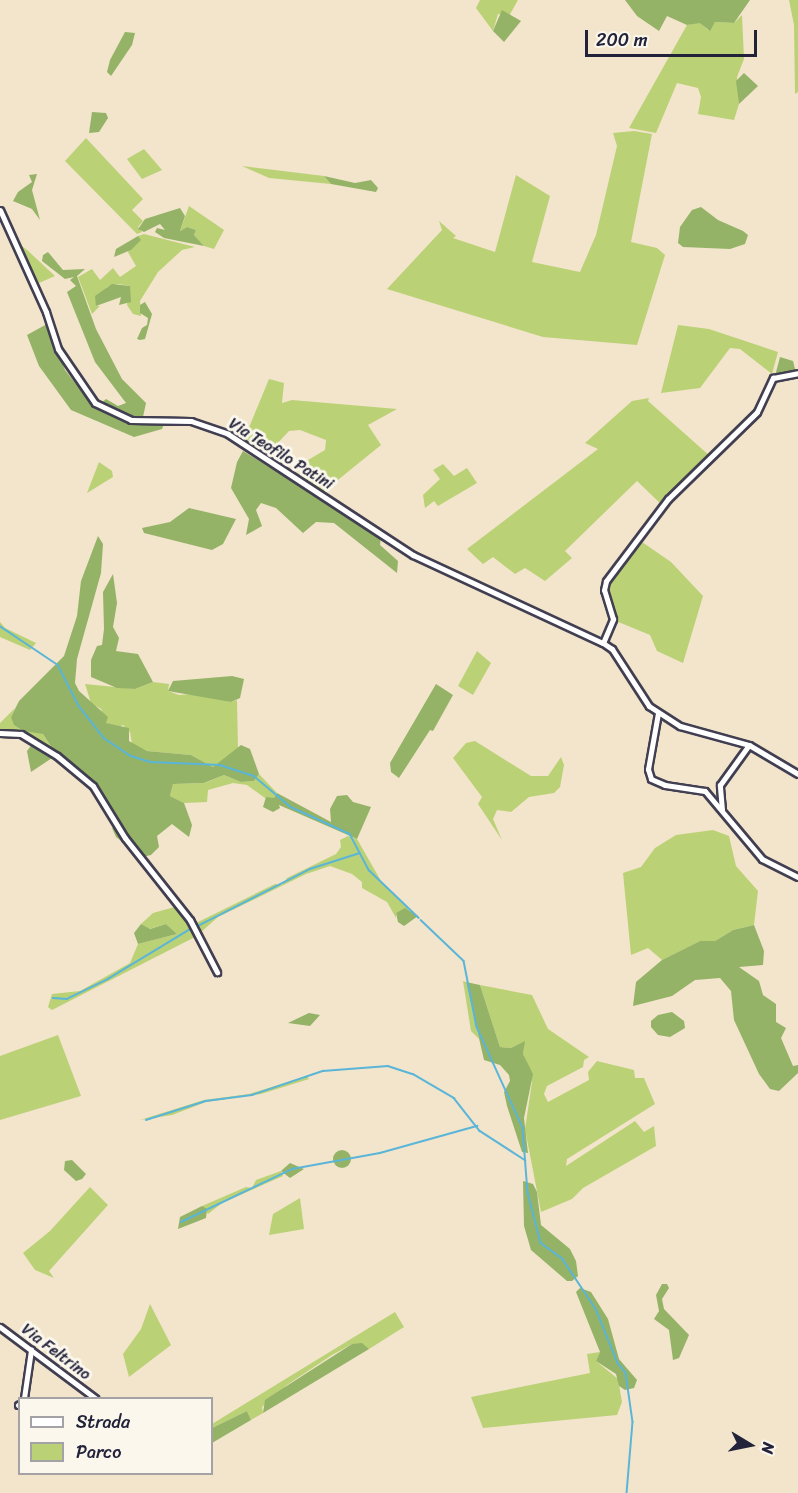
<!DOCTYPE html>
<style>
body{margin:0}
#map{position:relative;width:798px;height:1493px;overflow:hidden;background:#f2e5cb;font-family:Sriracha,sans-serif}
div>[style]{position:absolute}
.green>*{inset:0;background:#bbd176}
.forest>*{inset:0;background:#94b367}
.round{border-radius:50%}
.stream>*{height:1.5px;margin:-0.75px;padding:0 0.75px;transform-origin:0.75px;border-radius:0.75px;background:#5ab5d8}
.roads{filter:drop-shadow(2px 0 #413f51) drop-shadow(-2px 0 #413f51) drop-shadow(0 2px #413f51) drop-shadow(0 -2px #413f51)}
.minor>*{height:5px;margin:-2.5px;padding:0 2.5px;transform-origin:2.5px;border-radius:2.5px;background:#fff}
span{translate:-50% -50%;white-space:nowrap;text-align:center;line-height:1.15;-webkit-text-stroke:6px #fbf7ec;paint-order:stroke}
.street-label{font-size:16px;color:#22223b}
.legend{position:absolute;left:18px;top:1397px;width:195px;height:78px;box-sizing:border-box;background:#fbf7ec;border:2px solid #a4a2a5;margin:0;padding:8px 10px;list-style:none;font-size:18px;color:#22223b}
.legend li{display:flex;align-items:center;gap:12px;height:30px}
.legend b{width:30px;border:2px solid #a4a2a5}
.north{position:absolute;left:720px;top:1415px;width:60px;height:60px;-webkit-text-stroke:4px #fbf7ec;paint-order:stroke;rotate:100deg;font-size:16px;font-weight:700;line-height:24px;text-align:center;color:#22223b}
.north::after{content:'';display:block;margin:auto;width:21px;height:27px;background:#22223b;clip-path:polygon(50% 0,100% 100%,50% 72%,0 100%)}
.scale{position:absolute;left:585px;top:30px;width:172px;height:27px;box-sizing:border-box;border:3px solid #22223b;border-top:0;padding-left:8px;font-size:18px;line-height:21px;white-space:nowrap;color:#22223b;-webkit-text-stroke:4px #fbf7ec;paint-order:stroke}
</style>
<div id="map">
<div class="green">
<i style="clip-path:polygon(480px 0,518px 0,509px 16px,498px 14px,493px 31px,476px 8px)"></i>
<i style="clip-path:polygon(789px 0,798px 0,798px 92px,795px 94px,794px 25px)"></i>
<i style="clip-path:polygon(742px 15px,744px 59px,737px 77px,739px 104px,734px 120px,698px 114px,701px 97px,698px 88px,677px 83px,656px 133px,629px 128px,687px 25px,700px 22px,708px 30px,715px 22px,734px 23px)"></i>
<i style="clip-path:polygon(634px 131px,652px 134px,631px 242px,657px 248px,665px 255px,637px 345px,543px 337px,387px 289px,442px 230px,439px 221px,456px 236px,453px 238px,495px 252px,516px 175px,550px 196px,532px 262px,580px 272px,596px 235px,617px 146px,613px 133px)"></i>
<i style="clip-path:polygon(86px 138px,143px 199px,132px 210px,143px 221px,138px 227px,142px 232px,137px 234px,65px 161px)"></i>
<i style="clip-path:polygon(144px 149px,162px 170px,142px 179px,127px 159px)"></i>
<i style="clip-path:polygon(242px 166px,324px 176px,331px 184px,269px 178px)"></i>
<i style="clip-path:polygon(189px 206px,224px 230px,214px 249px,204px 246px,194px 235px,196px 230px,187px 227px,180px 231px)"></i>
<i style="clip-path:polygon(144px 234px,195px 247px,182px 250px,158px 272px,140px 301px,141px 316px,133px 314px,127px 305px,130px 286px,118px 284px,107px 287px,96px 306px,100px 306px,92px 314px,78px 277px,92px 269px,100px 280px,113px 268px,120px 277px,136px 266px,128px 252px,138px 236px)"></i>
<i style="clip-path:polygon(20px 245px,26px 249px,55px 276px,39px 283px)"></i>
<i style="clip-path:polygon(678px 325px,709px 329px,778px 352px,772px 374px,740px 349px,730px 348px,700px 388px,661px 393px)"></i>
<i style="clip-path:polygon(269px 379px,284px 383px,282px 403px,292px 400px,397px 409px,368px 425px,381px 445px,323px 492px,300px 480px,303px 463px,325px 450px,326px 440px,300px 430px,289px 431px,275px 446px,258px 452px,243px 442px)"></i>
<i style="clip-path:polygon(649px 398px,648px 401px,711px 457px,662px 505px,637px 481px,565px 551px,572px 558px,545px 581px,525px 568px,515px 574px,493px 557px,483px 564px,467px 549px,598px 449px,585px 443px,632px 401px)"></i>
<i style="clip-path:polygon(99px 462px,112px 471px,113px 477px,87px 493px)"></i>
<i style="clip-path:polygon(443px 464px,454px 476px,467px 468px,477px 483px,438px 506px,434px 501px,425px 508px,423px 495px,440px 479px,433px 470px)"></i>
<i style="clip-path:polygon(642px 542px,671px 562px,703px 596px,683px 663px,657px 651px,650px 635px,616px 621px,606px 597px,606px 583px)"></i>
<i style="clip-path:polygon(0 622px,5px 628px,36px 643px,30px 650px,0 637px)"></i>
<i style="clip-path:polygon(477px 651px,491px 663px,473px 695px,458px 686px)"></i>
<i style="clip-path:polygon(153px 682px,169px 684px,168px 691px,179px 695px,195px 694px,231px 702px,237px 700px,238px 749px,235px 753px,213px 767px,191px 755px,147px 751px,132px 744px,130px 732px,123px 725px,116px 728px,106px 723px,101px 709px,91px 703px,85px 684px,135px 689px)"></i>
<i style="clip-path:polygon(15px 708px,11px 717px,43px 734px,54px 751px,20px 731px,0 731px,0 723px)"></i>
<i style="clip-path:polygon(475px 741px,531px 776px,548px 776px,561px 757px,564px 765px,560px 787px,554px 793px,529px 797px,511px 812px,497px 810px,493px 819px,502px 840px,478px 804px,482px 797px,453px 758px,466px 743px)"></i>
<i style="clip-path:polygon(259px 774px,277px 793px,274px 798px,265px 798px,247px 785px,233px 783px,208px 790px,207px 802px,184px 803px,170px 796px,173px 784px,205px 783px,224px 775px,241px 782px,254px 781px)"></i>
<i style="clip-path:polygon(713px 830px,729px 836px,736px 866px,758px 891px,754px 925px,733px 930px,715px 941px,700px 941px,662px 960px,648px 948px,631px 955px,623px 873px,641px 867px,655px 848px,676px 835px)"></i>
<i style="clip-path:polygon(348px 836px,357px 839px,381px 881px,409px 909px,396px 913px,396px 918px,387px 902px,362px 888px,362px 882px,352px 874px,330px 866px,306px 874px,218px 917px,200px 933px,196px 923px,275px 884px,282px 885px,287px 878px,336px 854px,341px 847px,340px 840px)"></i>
<i style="clip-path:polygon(178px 906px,195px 937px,52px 1010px,48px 1007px,52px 994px,80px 991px,130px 963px,138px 944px,177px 934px,166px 924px,149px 929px,141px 924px,153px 913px)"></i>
<i style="clip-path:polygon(463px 981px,466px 982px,479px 1039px,471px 1031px)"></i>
<i style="clip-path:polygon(480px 985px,532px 995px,548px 1029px,589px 1057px,584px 1060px,583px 1067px,547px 1086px,544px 1094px,548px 1102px,589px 1080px,588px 1072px,597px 1061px,634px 1070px,635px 1078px,644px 1078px,655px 1104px,567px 1159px,566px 1166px,635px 1121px,644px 1132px,654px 1126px,656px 1146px,583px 1188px,572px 1199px,541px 1212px,525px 1129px,532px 1082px,523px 1054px,524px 1042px,511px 1048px,500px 1047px)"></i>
<i style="clip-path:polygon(58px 1035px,81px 1096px,0 1120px,0 1056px)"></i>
<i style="clip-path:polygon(307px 1076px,309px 1079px,261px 1094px,206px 1102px,172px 1115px,140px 1120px,204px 1100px,249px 1094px)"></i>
<i style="clip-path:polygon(281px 1171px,283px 1176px,222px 1203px,208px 1214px,202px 1206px,246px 1187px,252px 1188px,256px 1180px)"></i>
<i style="clip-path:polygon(90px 1187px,108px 1205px,49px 1271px,54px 1278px,35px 1270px,23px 1253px,50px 1231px)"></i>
<i style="clip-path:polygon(300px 1198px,304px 1229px,269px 1235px,273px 1214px)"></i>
<i style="clip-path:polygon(150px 1304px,171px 1345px,129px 1377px,123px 1354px,141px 1329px)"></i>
<i style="clip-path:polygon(395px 1312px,404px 1327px,369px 1349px,352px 1344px,332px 1355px,287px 1385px,262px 1407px,263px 1413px,251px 1420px,247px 1411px,212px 1428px,212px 1424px)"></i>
<i style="clip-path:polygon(600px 1352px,596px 1361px,618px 1379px,622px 1402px,617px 1415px,483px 1428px,471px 1397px,590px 1373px,587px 1354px)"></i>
</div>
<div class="forest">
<i style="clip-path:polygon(625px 0,750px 0,734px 23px,715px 22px,710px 31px,700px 23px,687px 25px,667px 16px,659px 31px,637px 16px)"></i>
<i style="clip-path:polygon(502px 10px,521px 21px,504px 42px,493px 31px)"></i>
<i style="clip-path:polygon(125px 32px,135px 33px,132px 45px,111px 76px,107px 72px,110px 60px)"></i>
<i style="clip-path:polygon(744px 73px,758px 86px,739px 104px,736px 81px)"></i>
<i style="clip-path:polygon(92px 112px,106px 113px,108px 118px,99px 132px,89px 133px)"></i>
<i style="clip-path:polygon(37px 174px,32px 190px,40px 220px,32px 209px,13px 201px,18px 192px,32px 182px,29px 175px)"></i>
<i style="clip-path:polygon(324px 176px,355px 183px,371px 180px,378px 188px,376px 192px,331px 184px)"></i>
<i style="clip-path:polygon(701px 207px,718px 220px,743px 231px,748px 235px,745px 244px,730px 249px,683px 247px,678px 243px,680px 227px,692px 210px)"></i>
<i style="clip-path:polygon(180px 208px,185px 216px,180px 231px,187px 227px,196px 230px,194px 235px,204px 246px,164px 238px,155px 232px,157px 228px,165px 230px,160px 224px,144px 232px,138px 229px,145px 219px)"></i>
<i style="clip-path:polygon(138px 236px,141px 240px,131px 250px,114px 257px,116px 249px)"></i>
<i style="clip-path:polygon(48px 252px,63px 270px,85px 269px,77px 276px,96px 329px,122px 379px,146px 403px,143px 417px,127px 417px,100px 404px,106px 399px,118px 406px,126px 403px,95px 362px,67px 292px,76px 286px,70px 280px,74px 277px,65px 279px,42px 261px,43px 255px)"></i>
<i style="clip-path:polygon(112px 284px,130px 286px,131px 302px,119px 305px,121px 297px,96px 306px,95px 296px)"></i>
<i style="clip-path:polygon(145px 302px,152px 314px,145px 339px,140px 340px,137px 339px,142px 328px,147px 325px,148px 318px,140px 313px,140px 305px)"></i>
<i style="clip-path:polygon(47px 324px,65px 370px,92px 405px,123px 420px,164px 424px,162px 429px,134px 437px,71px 410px,39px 366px,27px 335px)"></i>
<i style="clip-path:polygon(780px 357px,793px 361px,796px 373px,775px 376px)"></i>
<i style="clip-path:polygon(243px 451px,381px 537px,380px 545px,398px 561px,397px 573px,334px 523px,316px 522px,303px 533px,276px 508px,261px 503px,256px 510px,262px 526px,246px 535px,249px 519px,231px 488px,237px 462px)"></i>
<i style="clip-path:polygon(189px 508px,236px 519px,223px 544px,212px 550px,144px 533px,142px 528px,170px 522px)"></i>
<i style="clip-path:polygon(98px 536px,103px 544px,101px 573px,77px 659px,75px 683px,79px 691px,108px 717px,106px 723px,129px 728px,129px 741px,147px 751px,191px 755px,213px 767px,241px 745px,250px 749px,259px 774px,254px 781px,241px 782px,224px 775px,204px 783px,173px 784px,170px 796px,184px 803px,192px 825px,189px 837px,172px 824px,157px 836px,159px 847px,151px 855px,142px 857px,130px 841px,124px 843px,116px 837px,112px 828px,119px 823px,85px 774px,54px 751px,43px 734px,24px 731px,14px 725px,11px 717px,19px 701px,64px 656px,77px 616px,81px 581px)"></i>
<i style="clip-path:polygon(113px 574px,117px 603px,113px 627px,119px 638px,116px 651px,138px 654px,153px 682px,135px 689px,117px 688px,91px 677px,91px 660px,97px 646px,102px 645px,104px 629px,103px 592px)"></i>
<i style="clip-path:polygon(232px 676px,244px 679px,240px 698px,231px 702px,168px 691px,173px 681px)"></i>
<i style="clip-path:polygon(436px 684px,453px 695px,433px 731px,430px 730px,399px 778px,391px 772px,390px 763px)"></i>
<i style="clip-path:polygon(33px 743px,55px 756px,31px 772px,27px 751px)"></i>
<i style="clip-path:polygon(277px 793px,331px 822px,330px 809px,337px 796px,347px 795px,353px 802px,371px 807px,357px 839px,279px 805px,280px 808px,273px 812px,263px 807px,266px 797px,274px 798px)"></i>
<i style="clip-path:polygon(405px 908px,418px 916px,404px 926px,398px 922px,396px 913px)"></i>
<i style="clip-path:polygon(141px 924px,150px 929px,166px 924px,177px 934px,138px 944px,134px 933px)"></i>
<i style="clip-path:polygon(754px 925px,764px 951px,763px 965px,739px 967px,759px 981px,763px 995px,776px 1004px,776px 1022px,786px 1028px,781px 1038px,793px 1066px,798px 1065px,798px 1073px,779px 1091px,770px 1089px,759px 1074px,734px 1020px,731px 991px,720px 978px,695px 980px,672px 996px,633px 1006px,636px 982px,662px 960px,700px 941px,715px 941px,733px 930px)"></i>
<i style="clip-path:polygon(466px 982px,480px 985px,500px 1047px,511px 1048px,525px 1041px,523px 1054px,533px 1074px,524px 1118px,528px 1153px,522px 1152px,507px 1106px,504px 1092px,510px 1081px,509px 1075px,500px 1065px,484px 1060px)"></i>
<i style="clip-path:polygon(672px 1012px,684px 1021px,685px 1028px,670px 1037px,658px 1035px,651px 1027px,651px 1021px,658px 1015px)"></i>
<i style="clip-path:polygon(309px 1013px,320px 1015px,310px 1026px,288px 1023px)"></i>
<i class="round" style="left:333px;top:1150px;width:18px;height:18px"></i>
<i style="clip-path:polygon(72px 1160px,86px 1174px,82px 1179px,76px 1181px,64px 1170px,65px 1161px)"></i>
<i style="clip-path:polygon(290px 1163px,304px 1169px,290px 1178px,281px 1171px)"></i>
<i style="clip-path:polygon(523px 1181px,533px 1184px,537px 1192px,541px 1225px,570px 1249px,576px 1261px,578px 1276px,572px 1281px,567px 1281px,531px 1250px,524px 1226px)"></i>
<i style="clip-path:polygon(202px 1206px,207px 1209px,206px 1218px,178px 1229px,180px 1217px)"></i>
<i style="clip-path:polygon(662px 1284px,667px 1284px,669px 1288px,662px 1299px,664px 1309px,689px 1335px,679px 1358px,673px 1360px,669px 1330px,654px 1319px,659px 1311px,656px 1295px)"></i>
<i style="clip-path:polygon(580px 1288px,591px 1292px,608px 1319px,619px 1359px,637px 1380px,634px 1388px,625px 1390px,619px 1386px,616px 1374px,596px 1361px,600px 1352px,576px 1292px)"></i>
<i style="clip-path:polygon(362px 1343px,369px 1349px,263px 1413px,265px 1400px,271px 1396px,352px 1344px)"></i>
<i style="clip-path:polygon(247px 1411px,251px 1420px,212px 1443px,212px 1428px)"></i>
</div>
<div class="stream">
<i style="left:0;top:626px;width:70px;rotate:33.9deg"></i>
<i style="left:58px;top:665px;width:46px;rotate:62.9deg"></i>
<i style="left:79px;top:706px;width:41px;rotate:52deg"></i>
<i style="left:104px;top:738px;width:32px;rotate:34deg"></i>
<i style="left:131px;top:756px;width:21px;rotate:17deg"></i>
<i style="left:151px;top:762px;width:69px;rotate:2.5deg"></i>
<i style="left:220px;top:765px;width:36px;rotate:18deg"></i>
<i style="left:254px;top:776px;width:48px;rotate:40deg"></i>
<i style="left:291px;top:807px;width:65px;rotate:24.6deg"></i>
<i style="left:350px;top:834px;width:41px;rotate:62.2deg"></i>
<i style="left:369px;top:870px;width:69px;rotate:43.8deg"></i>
<i style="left:421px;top:920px;width:59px;rotate:43.6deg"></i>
<i style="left:464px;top:961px;width:67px;rotate:78.9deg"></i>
<i style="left:477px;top:1027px;width:111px;rotate:65.5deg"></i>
<i style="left:523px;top:1128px;width:65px;rotate:85.6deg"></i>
<i style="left:528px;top:1193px;width:52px;rotate:75.4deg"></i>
<i style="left:541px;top:1243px;width:26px;rotate:36deg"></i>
<i style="left:562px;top:1258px;width:61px;rotate:56.3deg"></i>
<i style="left:596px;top:1309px;width:58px;rotate:67.8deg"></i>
<i style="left:618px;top:1363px;width:13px;rotate:51deg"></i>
<i style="left:626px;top:1373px;width:49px;rotate:81.9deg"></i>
<i style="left:633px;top:1422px;width:71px;rotate:94.8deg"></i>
<i style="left:198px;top:926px;width:126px;rotate:-27deg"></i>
<i style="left:310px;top:869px;width:52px;rotate:-17.7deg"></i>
<i style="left:53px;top:998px;width:14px;rotate:4deg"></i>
<i style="left:67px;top:999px;width:46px;rotate:-26deg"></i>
<i style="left:108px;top:979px;width:98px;rotate:-31.3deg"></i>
<i style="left:146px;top:1120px;width:63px;rotate:-17.6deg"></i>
<i style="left:206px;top:1101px;width:46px;rotate:-7.4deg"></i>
<i style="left:252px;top:1095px;width:75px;rotate:-18.7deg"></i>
<i style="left:323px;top:1071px;width:65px;rotate:-4.4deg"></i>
<i style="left:388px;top:1066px;width:26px;rotate:18deg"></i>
<i style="left:413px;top:1074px;width:48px;rotate:30.3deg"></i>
<i style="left:454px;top:1098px;width:42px;rotate:51.8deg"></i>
<i style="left:480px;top:1131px;width:54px;rotate:32.8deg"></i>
<i style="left:181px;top:1222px;width:123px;rotate:-25.5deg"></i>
<i style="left:292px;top:1169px;width:89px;rotate:-10.3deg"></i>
<i style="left:380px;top:1153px;width:101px;rotate:-15.6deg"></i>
</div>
<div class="roads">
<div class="minor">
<i style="left:0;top:210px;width:112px;rotate:65.7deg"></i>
<i style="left:46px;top:312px;width:39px;rotate:72deg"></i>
<i style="left:58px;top:349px;width:65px;rotate:55.6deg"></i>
<i style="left:95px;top:403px;width:40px;rotate:25deg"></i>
<i style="left:131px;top:420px;width:60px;rotate:1deg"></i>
<i style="left:191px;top:421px;width:39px;rotate:19deg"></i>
<i style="left:228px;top:434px;width:221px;rotate:33.2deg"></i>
<i style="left:413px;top:555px;width:209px;rotate:24.9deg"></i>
<i style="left:603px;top:643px;width:11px;rotate:34deg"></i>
<i style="left:612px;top:649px;width:68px;rotate:57deg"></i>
<i style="left:649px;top:706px;width:37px;rotate:33deg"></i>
<i style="left:680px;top:726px;width:72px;rotate:15.4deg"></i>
<i style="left:749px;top:745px;width:57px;rotate:30.6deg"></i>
<i style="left:603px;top:643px;width:26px;rotate:-67deg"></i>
<i style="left:613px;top:619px;width:30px;rotate:-107deg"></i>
<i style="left:604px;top:590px;width:9px;rotate:-77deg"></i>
<i style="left:606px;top:581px;width:103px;rotate:-52.9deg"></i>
<i style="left:668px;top:499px;width:124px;rotate:-44.3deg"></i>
<i style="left:757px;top:412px;width:38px;rotate:-65deg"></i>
<i style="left:773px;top:378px;width:25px;rotate:-11deg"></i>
<i style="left:658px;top:713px;width:57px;rotate:100.1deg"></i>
<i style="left:648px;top:769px;width:10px;rotate:73deg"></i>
<i style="left:651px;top:779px;width:15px;rotate:23deg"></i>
<i style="left:665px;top:785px;width:40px;rotate:8.5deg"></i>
<i style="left:705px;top:791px;width:89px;rotate:50deg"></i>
<i style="left:762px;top:859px;width:40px;rotate:26.6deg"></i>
<i style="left:0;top:733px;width:21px;rotate:3deg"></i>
<i style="left:21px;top:734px;width:42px;rotate:31.4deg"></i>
<i style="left:57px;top:756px;width:47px;rotate:39.8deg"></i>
<i style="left:93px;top:786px;width:61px;rotate:58.4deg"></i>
<i style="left:125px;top:838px;width:105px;rotate:51.6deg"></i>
<i style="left:190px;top:920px;width:59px;rotate:62.6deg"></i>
<i style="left:722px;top:810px;width:25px;rotate:-95deg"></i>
<i style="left:720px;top:785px;width:49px;rotate:-54.1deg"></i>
<i style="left:0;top:1327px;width:119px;rotate:36.8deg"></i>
<i style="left:24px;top:1398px;width:49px;rotate:-81.7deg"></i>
<i style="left:18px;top:1405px;width:2px;rotate:-27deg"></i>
</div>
</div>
<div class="street-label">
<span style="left:281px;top:454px;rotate:32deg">Via Teofilo Patini</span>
<span style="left:56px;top:1352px;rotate:37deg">Via Feltrino</span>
</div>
<ul class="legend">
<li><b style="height:8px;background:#fff"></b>Strada</li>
<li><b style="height:16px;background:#bbd176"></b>Parco</li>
</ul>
<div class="north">N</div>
<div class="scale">200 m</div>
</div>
